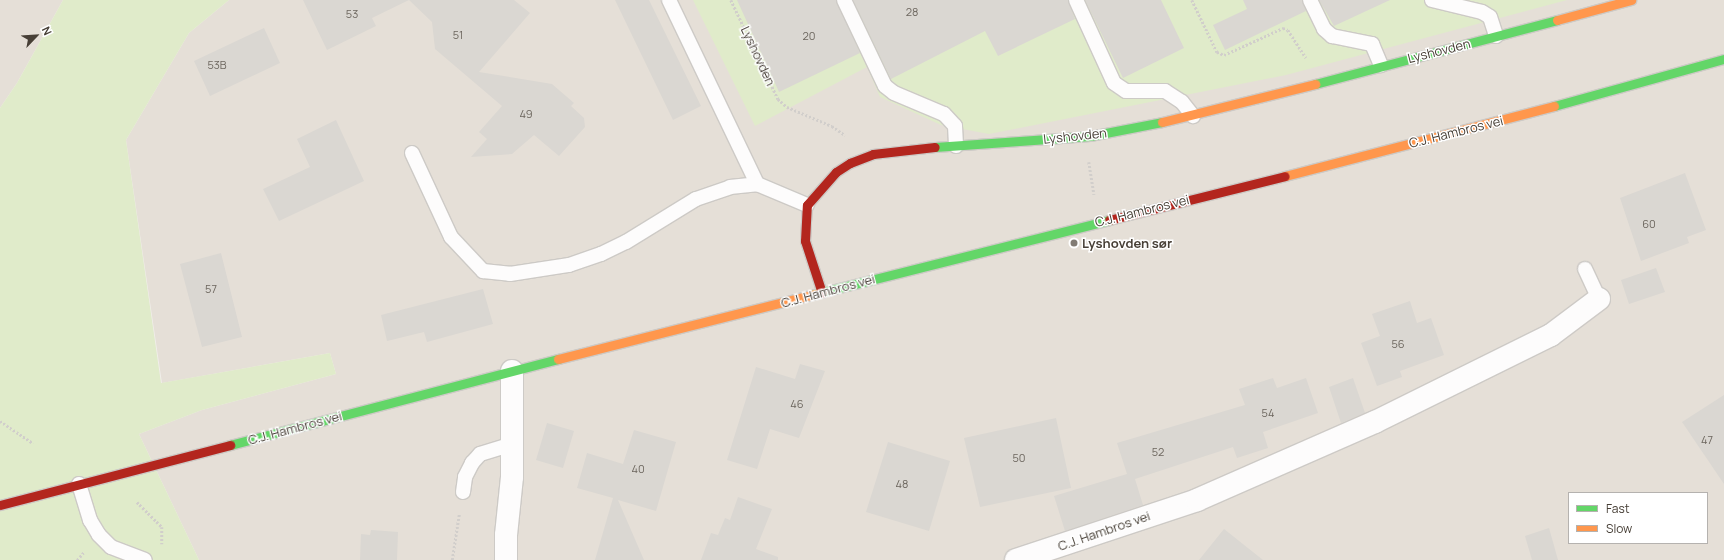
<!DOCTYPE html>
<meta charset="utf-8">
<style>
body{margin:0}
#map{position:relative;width:1724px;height:560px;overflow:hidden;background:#f1eeea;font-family:Manrope,sans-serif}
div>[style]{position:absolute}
.residential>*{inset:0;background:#e5dfd7}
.green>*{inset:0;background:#e0ebca}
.building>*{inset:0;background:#dad7d2}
.path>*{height:2.5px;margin-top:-1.25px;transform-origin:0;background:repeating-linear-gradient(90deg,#d1cecb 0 2px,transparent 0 4px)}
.roads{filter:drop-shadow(1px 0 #cdcac6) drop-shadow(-1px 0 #cdcac6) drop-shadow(0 1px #cdcac6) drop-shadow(0 -1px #cdcac6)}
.lane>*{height:14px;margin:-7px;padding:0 7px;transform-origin:7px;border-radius:7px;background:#fdfcfc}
.street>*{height:22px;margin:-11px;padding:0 11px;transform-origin:11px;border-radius:11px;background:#fdfcfc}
.fast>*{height:9px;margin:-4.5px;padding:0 4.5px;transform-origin:4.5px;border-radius:4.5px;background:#63d668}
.slow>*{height:9px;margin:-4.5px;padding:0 4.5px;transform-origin:4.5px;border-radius:4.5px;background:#ff974d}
.jam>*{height:9px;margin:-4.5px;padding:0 4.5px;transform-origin:4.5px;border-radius:4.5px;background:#b3261e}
.dots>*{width:11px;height:11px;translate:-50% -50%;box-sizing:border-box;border:2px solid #fff;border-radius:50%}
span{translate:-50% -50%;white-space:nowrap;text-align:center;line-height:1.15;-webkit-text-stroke:3px #fff;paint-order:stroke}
.number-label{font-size:11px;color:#6c665e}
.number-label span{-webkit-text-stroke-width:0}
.street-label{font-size:13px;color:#473f36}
.poi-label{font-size:13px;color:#473f36;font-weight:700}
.left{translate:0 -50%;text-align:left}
.legend{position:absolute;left:1568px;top:492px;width:140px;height:52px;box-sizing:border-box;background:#fff;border:1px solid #b5b2af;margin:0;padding:5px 7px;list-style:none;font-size:12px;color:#473f36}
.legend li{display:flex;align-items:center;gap:8px;height:20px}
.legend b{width:20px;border:1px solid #b5b2af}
.north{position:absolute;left:16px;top:16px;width:40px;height:40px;-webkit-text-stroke:3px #fff;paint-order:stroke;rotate:65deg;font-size:11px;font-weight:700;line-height:16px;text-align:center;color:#473f36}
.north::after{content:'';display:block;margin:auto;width:14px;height:18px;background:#473f36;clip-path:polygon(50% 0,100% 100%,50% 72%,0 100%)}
</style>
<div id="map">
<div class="residential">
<i style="clip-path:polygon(0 0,63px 0,17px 83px,0 108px)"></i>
<i style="clip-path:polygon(evenodd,229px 0,1724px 0,1724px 560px,199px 560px,139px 434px,202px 410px,336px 374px,330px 353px,162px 383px,126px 140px,189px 33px,229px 0,1569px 493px,1707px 493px,1707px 543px,1569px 543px,1569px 493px)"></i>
</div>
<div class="green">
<i style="clip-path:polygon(63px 0,229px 0,189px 33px,126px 140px,161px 383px,330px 353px,336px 374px,202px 410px,139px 434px,199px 560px,0 560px,0 108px,17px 83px)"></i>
<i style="clip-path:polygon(693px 0,1567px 0,1286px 75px,989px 134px,941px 125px,880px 97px,867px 67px,755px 126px)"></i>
</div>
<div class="building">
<i style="clip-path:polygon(303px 0,409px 0,372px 18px,376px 26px,327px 50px)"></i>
<i style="clip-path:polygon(409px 0,514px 0,530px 13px,479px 72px,552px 84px,574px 103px,571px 106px,584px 118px,585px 127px,559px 156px,534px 135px,512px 154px,471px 157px,487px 139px,479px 132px,502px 106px,435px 49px,432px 22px)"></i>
<i style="clip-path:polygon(615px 0,649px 0,701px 106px,673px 120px)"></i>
<i style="clip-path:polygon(737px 0,836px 0,860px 53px,779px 92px)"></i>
<i style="clip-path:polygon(853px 0,1068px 0,1075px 19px,998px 56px,985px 31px,891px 79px)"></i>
<i style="clip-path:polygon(1085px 0,1161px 0,1184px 48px,1123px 78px)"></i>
<i style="clip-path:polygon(1243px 0,1302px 0,1306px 11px,1225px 50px,1213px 25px,1247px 9px)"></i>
<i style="clip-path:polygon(1319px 0,1390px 0,1334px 26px)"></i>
<i style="clip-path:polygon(264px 28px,280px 63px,210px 96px,194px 61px)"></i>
<i style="clip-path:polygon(336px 120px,364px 181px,279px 221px,263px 189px,310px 167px,297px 139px)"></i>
<i style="clip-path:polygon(1685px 173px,1706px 230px,1687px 237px,1689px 243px,1641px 261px,1620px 198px)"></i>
<i style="clip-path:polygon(221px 253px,242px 337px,202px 347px,180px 264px)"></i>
<i style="clip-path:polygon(1656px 268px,1665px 292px,1629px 304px,1621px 280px)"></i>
<i style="clip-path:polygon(483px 289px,493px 324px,427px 342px,424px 332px,387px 341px,381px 315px)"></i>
<i style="clip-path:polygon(1410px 301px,1417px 323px,1431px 318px,1444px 355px,1400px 371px,1402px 377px,1377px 386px,1361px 343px,1380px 336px,1372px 314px)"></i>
<i style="clip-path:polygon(800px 364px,825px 371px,799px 438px,770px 429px,757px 469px,727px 460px,756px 367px,795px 379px)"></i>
<i style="clip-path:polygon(1273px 378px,1277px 388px,1306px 378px,1318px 413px,1263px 432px,1268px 448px,1237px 458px,1233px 447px,1135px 479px,1143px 505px,1065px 531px,1054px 496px,1127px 474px,1117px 443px,1245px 405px,1239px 389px)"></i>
<i style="clip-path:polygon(1353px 378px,1365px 413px,1341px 423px,1329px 387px)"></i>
<i style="clip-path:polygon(1724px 395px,1724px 484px,1682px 422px)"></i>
<i style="clip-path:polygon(1056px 418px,1071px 488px,980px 507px,964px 438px)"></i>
<i style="clip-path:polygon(547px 423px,574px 431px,563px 468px,536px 460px)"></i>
<i style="clip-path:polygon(634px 430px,676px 442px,656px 511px,618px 500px,644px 560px,595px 560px,613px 498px,577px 488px,587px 453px,623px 464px)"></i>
<i style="clip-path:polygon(888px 442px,950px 461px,929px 531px,866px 512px)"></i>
<i style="clip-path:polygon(738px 497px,772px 509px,756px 549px,778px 557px,778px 560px,701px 560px,711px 533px,718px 535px,725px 518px,730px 520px)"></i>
<i style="clip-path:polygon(1549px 528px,1558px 560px,1532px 560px,1525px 536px)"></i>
<i style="clip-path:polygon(1224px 529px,1263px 560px,1199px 560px)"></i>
<i style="clip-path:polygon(371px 530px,398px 532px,397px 560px,360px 560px,361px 534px,370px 535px)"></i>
</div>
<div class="path">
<i style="left:731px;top:0;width:110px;rotate:64.6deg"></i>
<i style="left:778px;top:99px;width:12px;rotate:42deg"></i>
<i style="left:787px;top:107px;width:49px;rotate:22.9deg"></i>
<i style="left:832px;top:126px;width:16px;rotate:35deg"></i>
<i style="left:1192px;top:0;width:58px;rotate:64.3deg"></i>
<i style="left:1217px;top:52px;width:8px;rotate:23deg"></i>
<i style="left:1224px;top:55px;width:65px;rotate:-24.6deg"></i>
<i style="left:1283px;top:28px;width:5px;rotate:22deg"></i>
<i style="left:1288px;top:30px;width:33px;rotate:57deg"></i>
<i style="left:1089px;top:162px;width:33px;rotate:81deg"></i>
<i style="left:0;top:421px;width:40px;rotate:34deg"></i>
<i style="left:137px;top:502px;width:35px;rotate:45deg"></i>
<i style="left:162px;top:527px;width:17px;rotate:90deg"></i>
<i style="left:77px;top:560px;width:11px;rotate:-49deg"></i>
<i style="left:452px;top:560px;width:46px;rotate:-81.2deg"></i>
</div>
<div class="roads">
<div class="lane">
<i style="left:669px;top:0;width:204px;rotate:64.4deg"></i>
<i style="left:757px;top:184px;width:54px;rotate:22.8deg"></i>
<i style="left:844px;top:0;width:95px;rotate:64.5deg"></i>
<i style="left:885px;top:86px;width:11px;rotate:38deg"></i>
<i style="left:894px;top:93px;width:54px;rotate:22.8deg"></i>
<i style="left:944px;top:114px;width:16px;rotate:47deg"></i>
<i style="left:955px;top:126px;width:20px;rotate:87deg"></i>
<i style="left:1076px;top:0;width:91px;rotate:65.4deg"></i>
<i style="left:1114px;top:83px;width:14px;rotate:34deg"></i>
<i style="left:1126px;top:91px;width:39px"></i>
<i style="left:1165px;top:91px;width:20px;rotate:33deg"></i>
<i style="left:1182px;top:102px;width:18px;rotate:52deg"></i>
<i style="left:1310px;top:0;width:32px;rotate:64deg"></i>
<i style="left:1324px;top:29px;width:11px;rotate:41deg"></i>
<i style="left:1332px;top:36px;width:41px;rotate:11.3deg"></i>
<i style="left:1372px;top:44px;width:23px;rotate:67deg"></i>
<i style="left:1432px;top:0;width:51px;rotate:13.5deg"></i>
<i style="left:1482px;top:12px;width:9px;rotate:32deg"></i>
<i style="left:1490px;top:17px;width:20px;rotate:72deg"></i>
<i style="left:412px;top:153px;width:93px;rotate:65.1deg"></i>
<i style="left:451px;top:237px;width:47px;rotate:46.7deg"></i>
<i style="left:483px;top:271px;width:27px;rotate:6deg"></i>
<i style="left:510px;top:274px;width:60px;rotate:-8.7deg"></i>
<i style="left:569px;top:265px;width:34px;rotate:-19deg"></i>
<i style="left:601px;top:254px;width:28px;rotate:-26deg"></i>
<i style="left:626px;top:242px;width:82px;rotate:-31.6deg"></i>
<i style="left:696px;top:199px;width:36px;rotate:-19deg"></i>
<i style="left:730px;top:187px;width:27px;rotate:-6deg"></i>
<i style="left:1585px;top:269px;width:33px;rotate:65deg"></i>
<i style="left:79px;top:484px;width:38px;rotate:73deg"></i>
<i style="left:90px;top:520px;width:17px;rotate:59deg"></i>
<i style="left:99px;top:535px;width:17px;rotate:45deg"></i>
<i style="left:111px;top:547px;width:36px;rotate:21deg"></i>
<i style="left:463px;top:492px;width:15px;rotate:-82deg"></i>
<i style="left:465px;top:477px;width:16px;rotate:-63deg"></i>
<i style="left:472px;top:463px;width:12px;rotate:-48deg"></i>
<i style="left:480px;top:454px;width:34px;rotate:-17deg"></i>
</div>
<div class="street">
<i style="left:506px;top:560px;width:25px;rotate:-90deg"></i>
<i style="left:506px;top:535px;width:58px;rotate:-84.1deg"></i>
<i style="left:512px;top:477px;width:106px;rotate:-90deg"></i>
<i style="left:1016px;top:560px;width:191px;rotate:-18.3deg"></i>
<i style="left:1197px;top:500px;width:194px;rotate:-23.7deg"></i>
<i style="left:1375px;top:422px;width:196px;rotate:-26.3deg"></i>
<i style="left:1551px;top:335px;width:60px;rotate:-36.9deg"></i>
</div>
<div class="fast">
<i style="left:1315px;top:84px;width:250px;rotate:-14.8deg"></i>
<i style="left:1554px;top:106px;width:176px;rotate:-15.5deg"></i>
<i style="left:935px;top:147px;width:155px;rotate:-4.1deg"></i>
<i style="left:1090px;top:136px;width:73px;rotate:-11deg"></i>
<i style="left:815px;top:294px;width:303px;rotate:-14.1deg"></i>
<i style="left:230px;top:445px;width:339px;rotate:-14.7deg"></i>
</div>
<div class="slow">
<i style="left:1557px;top:20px;width:77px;rotate:-15.1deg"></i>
<i style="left:1162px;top:122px;width:158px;rotate:-13.9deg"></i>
<i style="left:1285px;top:176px;width:278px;rotate:-14.6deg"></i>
<i style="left:558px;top:359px;width:265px;rotate:-14.2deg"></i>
</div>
<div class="jam">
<i style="left:1109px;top:220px;width:181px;rotate:-14deg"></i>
<i style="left:822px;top:293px;width:55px;rotate:-108.1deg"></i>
<i style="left:805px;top:241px;width:36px;rotate:-87deg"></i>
<i style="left:807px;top:205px;width:44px;rotate:-48.7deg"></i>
<i style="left:836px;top:172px;width:17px;rotate:-33deg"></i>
<i style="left:850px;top:163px;width:25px;rotate:-21deg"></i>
<i style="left:873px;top:154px;width:62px;rotate:-6.4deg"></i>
<i style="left:0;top:505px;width:238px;rotate:-14.6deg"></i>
</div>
</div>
<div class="dots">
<i style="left:1074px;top:243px;background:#827c75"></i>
</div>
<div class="number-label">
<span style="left:912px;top:12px">28</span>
<span style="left:352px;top:14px">53</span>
<span style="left:458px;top:35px">51</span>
<span style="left:809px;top:36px">20</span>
<span style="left:217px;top:65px">53B</span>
<span style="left:526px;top:114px">49</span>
<span style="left:1649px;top:224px">60</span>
<span style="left:211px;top:289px">57</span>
<span style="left:1398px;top:344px">56</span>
<span style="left:797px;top:404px">46</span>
<span style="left:1268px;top:413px">54</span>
<span style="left:1707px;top:440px">47</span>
<span style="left:1158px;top:452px">52</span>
<span style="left:1019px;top:458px">50</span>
<span style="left:638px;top:469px">40</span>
<span style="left:902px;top:484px">48</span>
</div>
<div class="street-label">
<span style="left:1439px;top:51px;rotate:-14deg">Lyshovden</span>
<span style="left:758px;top:56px;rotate:65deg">Lyshovden</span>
<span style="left:1456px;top:132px;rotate:-14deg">C.J. Hambros vei</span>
<span style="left:1075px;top:136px;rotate:-6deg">Lyshovden</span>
<span style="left:1142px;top:211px;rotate:-14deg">C.J. Hambros vei</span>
<span style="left:828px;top:291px;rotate:-15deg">C.J. Hambros vei</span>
<span style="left:295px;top:428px;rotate:-15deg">C.J. Hambros vei</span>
<span style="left:1104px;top:531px;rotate:-19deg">C.J. Hambros vei</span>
</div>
<div class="poi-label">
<span class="left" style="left:1082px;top:243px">Lyshovden sør</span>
</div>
<ul class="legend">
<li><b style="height:5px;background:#63d668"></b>Fast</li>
<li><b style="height:5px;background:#ff974d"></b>Slow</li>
</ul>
<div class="north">N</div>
</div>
